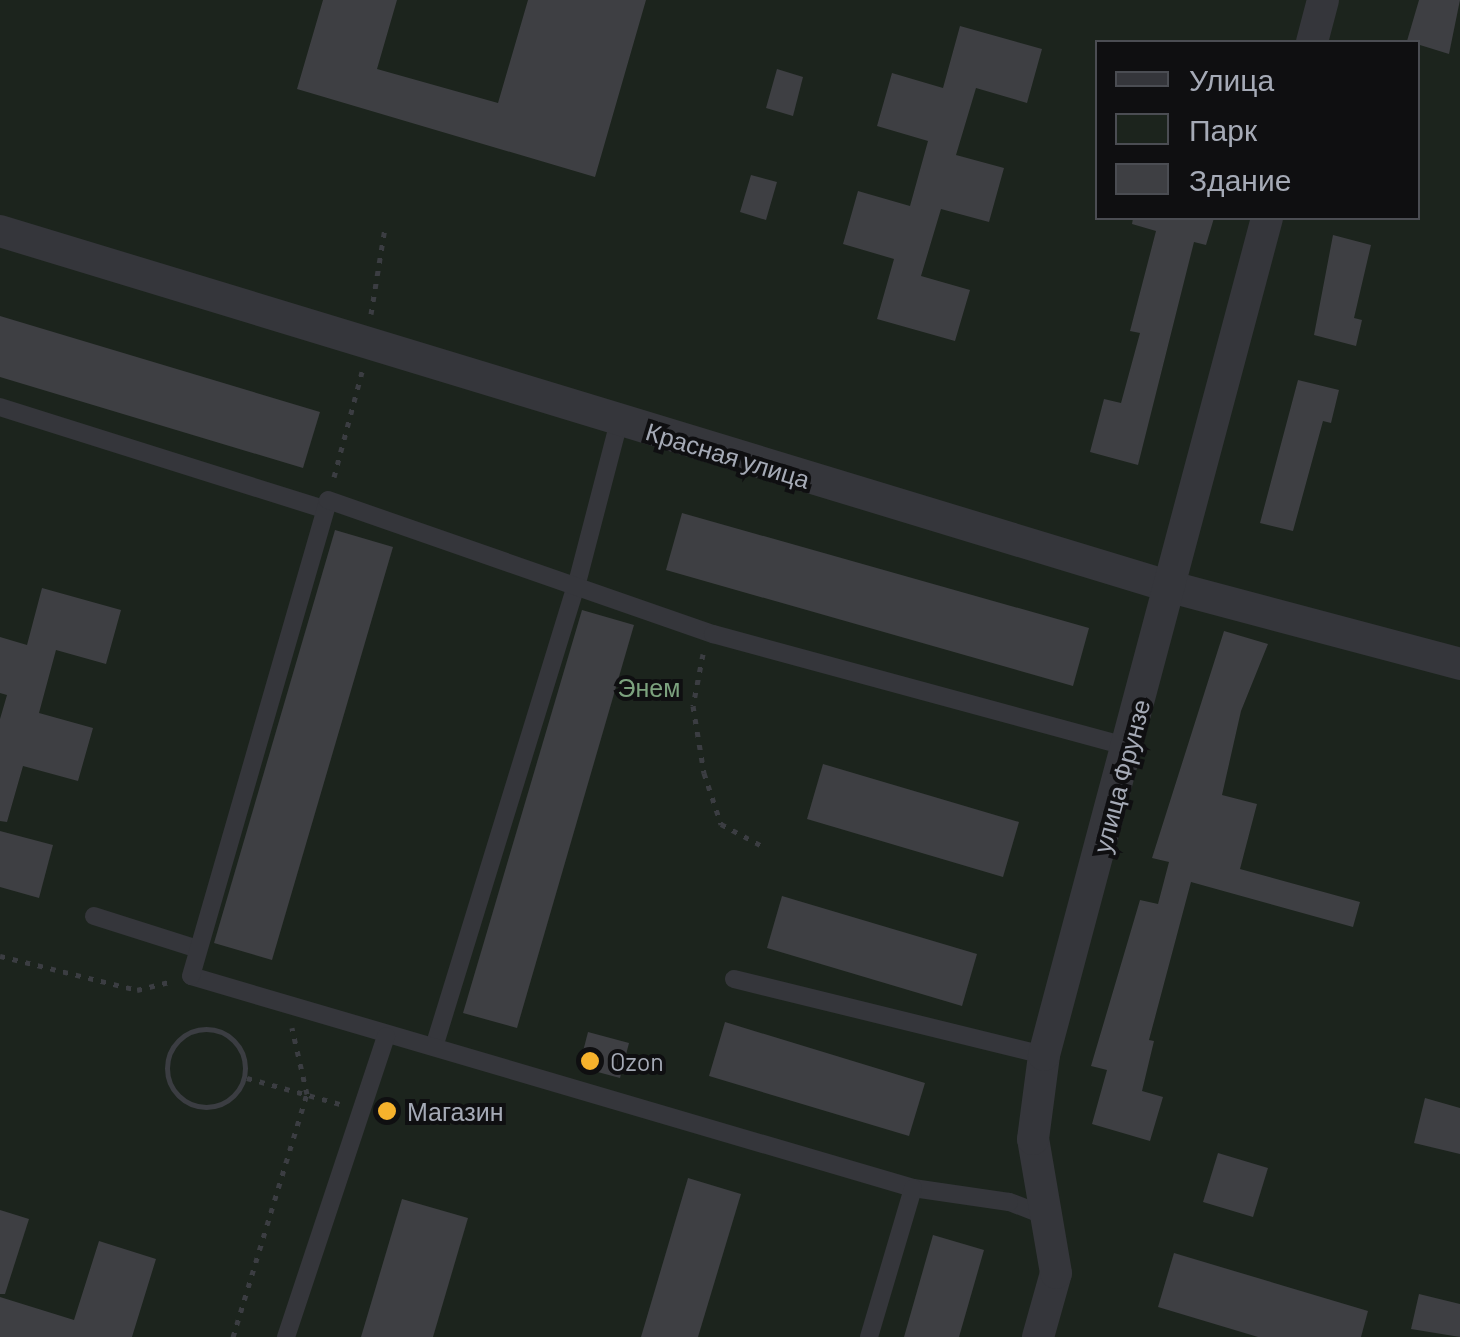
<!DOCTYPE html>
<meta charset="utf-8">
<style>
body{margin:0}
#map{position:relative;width:1460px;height:1337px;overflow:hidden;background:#141416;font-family:Barlow,sans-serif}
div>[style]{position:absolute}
.green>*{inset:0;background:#1c241d}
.building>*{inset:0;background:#3e3f43}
.path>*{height:5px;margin-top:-2.5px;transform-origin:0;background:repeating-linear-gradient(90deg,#3b3d42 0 5px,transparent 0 13px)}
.path>.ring{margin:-2.5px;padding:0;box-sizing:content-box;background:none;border:5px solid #3b3d42;border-radius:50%}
.service>*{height:18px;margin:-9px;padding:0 9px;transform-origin:9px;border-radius:9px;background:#35363b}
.minor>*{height:32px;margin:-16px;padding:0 16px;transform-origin:16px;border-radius:16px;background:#35363b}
.dots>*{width:28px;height:28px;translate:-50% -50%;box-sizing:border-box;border:5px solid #0f0f11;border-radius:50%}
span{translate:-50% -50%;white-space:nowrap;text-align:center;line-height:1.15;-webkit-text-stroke:8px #0f0f11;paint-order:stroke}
.street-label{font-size:25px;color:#a5aab6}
.park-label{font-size:25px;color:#7ca27e}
.poi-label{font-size:25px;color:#a5aab6}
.left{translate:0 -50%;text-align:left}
.legend{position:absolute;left:1095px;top:40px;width:325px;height:180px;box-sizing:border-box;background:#0f0f11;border:2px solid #4b4d53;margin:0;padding:12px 18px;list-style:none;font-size:30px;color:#a5aab6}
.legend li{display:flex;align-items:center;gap:20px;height:50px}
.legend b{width:50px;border:2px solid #4b4d53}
</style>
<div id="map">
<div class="green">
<i style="clip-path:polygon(evenodd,0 0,1460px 0,1460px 1337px,0 1337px,0 0,1098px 42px,1418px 42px,1418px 218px,1098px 218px,1098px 42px)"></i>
</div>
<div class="building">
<i style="clip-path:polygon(323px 0,397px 0,377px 69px,498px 103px,528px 0,646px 0,595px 177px,297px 89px)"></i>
<i style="clip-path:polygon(1419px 0,1460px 0,1449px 54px,1407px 41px)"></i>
<i style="clip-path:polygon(960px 26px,1042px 49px,1027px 103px,976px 88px,956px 155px,1004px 168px,989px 222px,941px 209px,921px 276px,970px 290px,955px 341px,877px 319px,894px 259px,843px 244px,858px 191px,910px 206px,928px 141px,877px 126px,892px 73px,943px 88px)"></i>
<i style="clip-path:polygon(777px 69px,803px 77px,793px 116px,766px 108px)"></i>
<i style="clip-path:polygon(751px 175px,777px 182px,766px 220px,740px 212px)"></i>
<i style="clip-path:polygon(1133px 218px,1214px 218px,1206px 245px,1194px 242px,1138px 465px,1090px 452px,1104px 399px,1121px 403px,1140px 333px,1130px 331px,1156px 231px,1132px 224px)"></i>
<i style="clip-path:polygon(1333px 235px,1371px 245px,1354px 318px,1362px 320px,1356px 346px,1314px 335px)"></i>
<i style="clip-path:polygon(0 316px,320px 412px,303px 468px,0 377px)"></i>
<i style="clip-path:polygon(1298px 380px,1339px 390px,1331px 423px,1323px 421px,1293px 531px,1260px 523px)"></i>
<i style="clip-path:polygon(682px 513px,1089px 628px,1073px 686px,666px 570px)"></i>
<i style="clip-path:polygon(335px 530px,393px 547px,272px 960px,214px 943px)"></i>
<i style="clip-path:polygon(42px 588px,121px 610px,106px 664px,56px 650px,39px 713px,93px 728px,78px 781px,23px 766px,7px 822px,0 821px,0 719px,7px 695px,0 693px,0 637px,27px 645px)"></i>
<i style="clip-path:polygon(582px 610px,634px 625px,517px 1028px,463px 1013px)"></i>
<i style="clip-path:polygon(1224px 631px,1268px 644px,1241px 711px,1222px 795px,1257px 804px,1240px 869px,1360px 902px,1353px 927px,1191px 882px,1149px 1040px,1154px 1041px,1142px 1091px,1163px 1097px,1150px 1141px,1092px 1124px,1107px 1070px,1091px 1066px,1140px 900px,1158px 904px,1169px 862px,1152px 858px)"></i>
<i style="clip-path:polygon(823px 764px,1019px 822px,1003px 877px,807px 819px)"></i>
<i style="clip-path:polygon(0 831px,53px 845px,39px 898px,0 887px)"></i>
<i style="clip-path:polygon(782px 896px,977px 954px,962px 1006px,767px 948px)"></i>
<i style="clip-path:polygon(725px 1022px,925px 1083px,909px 1136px,709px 1076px)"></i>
<i style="clip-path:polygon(588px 1032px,629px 1043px,620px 1078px,579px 1067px)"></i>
<i style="clip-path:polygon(1425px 1098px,1460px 1108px,1460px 1154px,1414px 1143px)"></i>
<i style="clip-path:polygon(1218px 1153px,1268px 1168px,1253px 1217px,1203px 1202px)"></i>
<i style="clip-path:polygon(688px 1178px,741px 1194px,698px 1337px,641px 1337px)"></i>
<i style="clip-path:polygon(402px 1199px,468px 1218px,433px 1337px,361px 1337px)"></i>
<i style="clip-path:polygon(0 1210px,29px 1219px,5px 1294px,0 1294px)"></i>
<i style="clip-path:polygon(933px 1235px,984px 1250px,959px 1337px,904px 1337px)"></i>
<i style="clip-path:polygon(99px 1241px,156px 1259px,132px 1337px,0 1337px,0 1297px,74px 1320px)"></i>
<i style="clip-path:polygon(1174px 1253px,1368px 1311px,1361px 1337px,1258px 1337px,1158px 1307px)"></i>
<i style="clip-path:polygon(1419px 1294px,1460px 1304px,1460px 1337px,1411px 1329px)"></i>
</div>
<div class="path">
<i style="left:371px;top:314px;width:87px;rotate:-80.8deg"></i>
<i style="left:334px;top:477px;width:109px;rotate:-75.1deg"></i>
<i style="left:703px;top:654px;width:53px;rotate:100.9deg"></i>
<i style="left:693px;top:706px;width:68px;rotate:80.7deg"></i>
<i style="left:704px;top:773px;width:54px;rotate:71.6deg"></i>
<i style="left:721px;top:824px;width:51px;rotate:28.1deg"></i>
<i style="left:0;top:956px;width:141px;rotate:13.9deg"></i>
<i style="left:137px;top:990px;width:32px;rotate:-14deg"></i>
<i class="ring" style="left:167px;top:1029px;width:73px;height:73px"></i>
<i style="left:247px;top:1078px;width:97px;rotate:15.6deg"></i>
<i style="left:233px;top:1337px;width:254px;rotate:-73.1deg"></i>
<i style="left:307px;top:1094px;width:68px;rotate:-102.8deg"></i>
</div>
<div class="service">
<i style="left:0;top:407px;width:339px;rotate:17.5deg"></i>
<i style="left:94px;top:916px;width:109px;rotate:17.6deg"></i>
<i style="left:734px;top:979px;width:319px;rotate:13.8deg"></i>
<i style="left:434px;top:1047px;width:486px;rotate:-72.9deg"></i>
<i style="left:577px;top:583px;width:166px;rotate:-75.4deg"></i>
<i style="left:1046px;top:1216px;width:40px;rotate:-159deg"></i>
<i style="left:1009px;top:1202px;width:97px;rotate:-171.7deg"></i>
<i style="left:913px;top:1188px;width:752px;rotate:-163.64deg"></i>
<i style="left:191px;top:976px;width:495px;rotate:-73.9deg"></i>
<i style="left:328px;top:500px;width:408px;rotate:19.2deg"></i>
<i style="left:713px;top:634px;width:431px;rotate:15.2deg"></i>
<i style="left:286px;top:1337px;width:317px;rotate:-71.6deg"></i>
<i style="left:869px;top:1337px;width:155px;rotate:-73.5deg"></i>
</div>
<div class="minor">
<i style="left:1312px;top:42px;width:43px;rotate:-75.3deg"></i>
<i style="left:0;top:231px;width:1224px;rotate:16.91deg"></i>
<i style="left:1171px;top:587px;width:299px;rotate:14.9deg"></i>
<i style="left:1038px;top:1337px;width:66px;rotate:-74.3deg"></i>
<i style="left:1056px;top:1273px;width:136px;rotate:-99.7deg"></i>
<i style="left:1033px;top:1139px;width:85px;rotate:-82.5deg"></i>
<i style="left:1044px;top:1055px;width:866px;rotate:-75.08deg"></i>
</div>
<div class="dots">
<i style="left:590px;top:1061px;background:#f6b22c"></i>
<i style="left:387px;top:1111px;background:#f6b22c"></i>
</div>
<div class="street-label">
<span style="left:728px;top:455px;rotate:17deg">Красная улица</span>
<span style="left:1121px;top:776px;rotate:-75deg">улица Фрунзе</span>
</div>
<div class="park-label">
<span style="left:649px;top:687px">Энем</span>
</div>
<div class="poi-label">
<span class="left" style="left:610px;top:1061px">Ozon</span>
<span class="left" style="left:407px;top:1111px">Магазин</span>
</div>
<ul class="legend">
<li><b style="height:12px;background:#35363b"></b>Улица</li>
<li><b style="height:28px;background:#1c241d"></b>Парк</li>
<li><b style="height:28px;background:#3e3f43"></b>Здание</li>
</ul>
</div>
